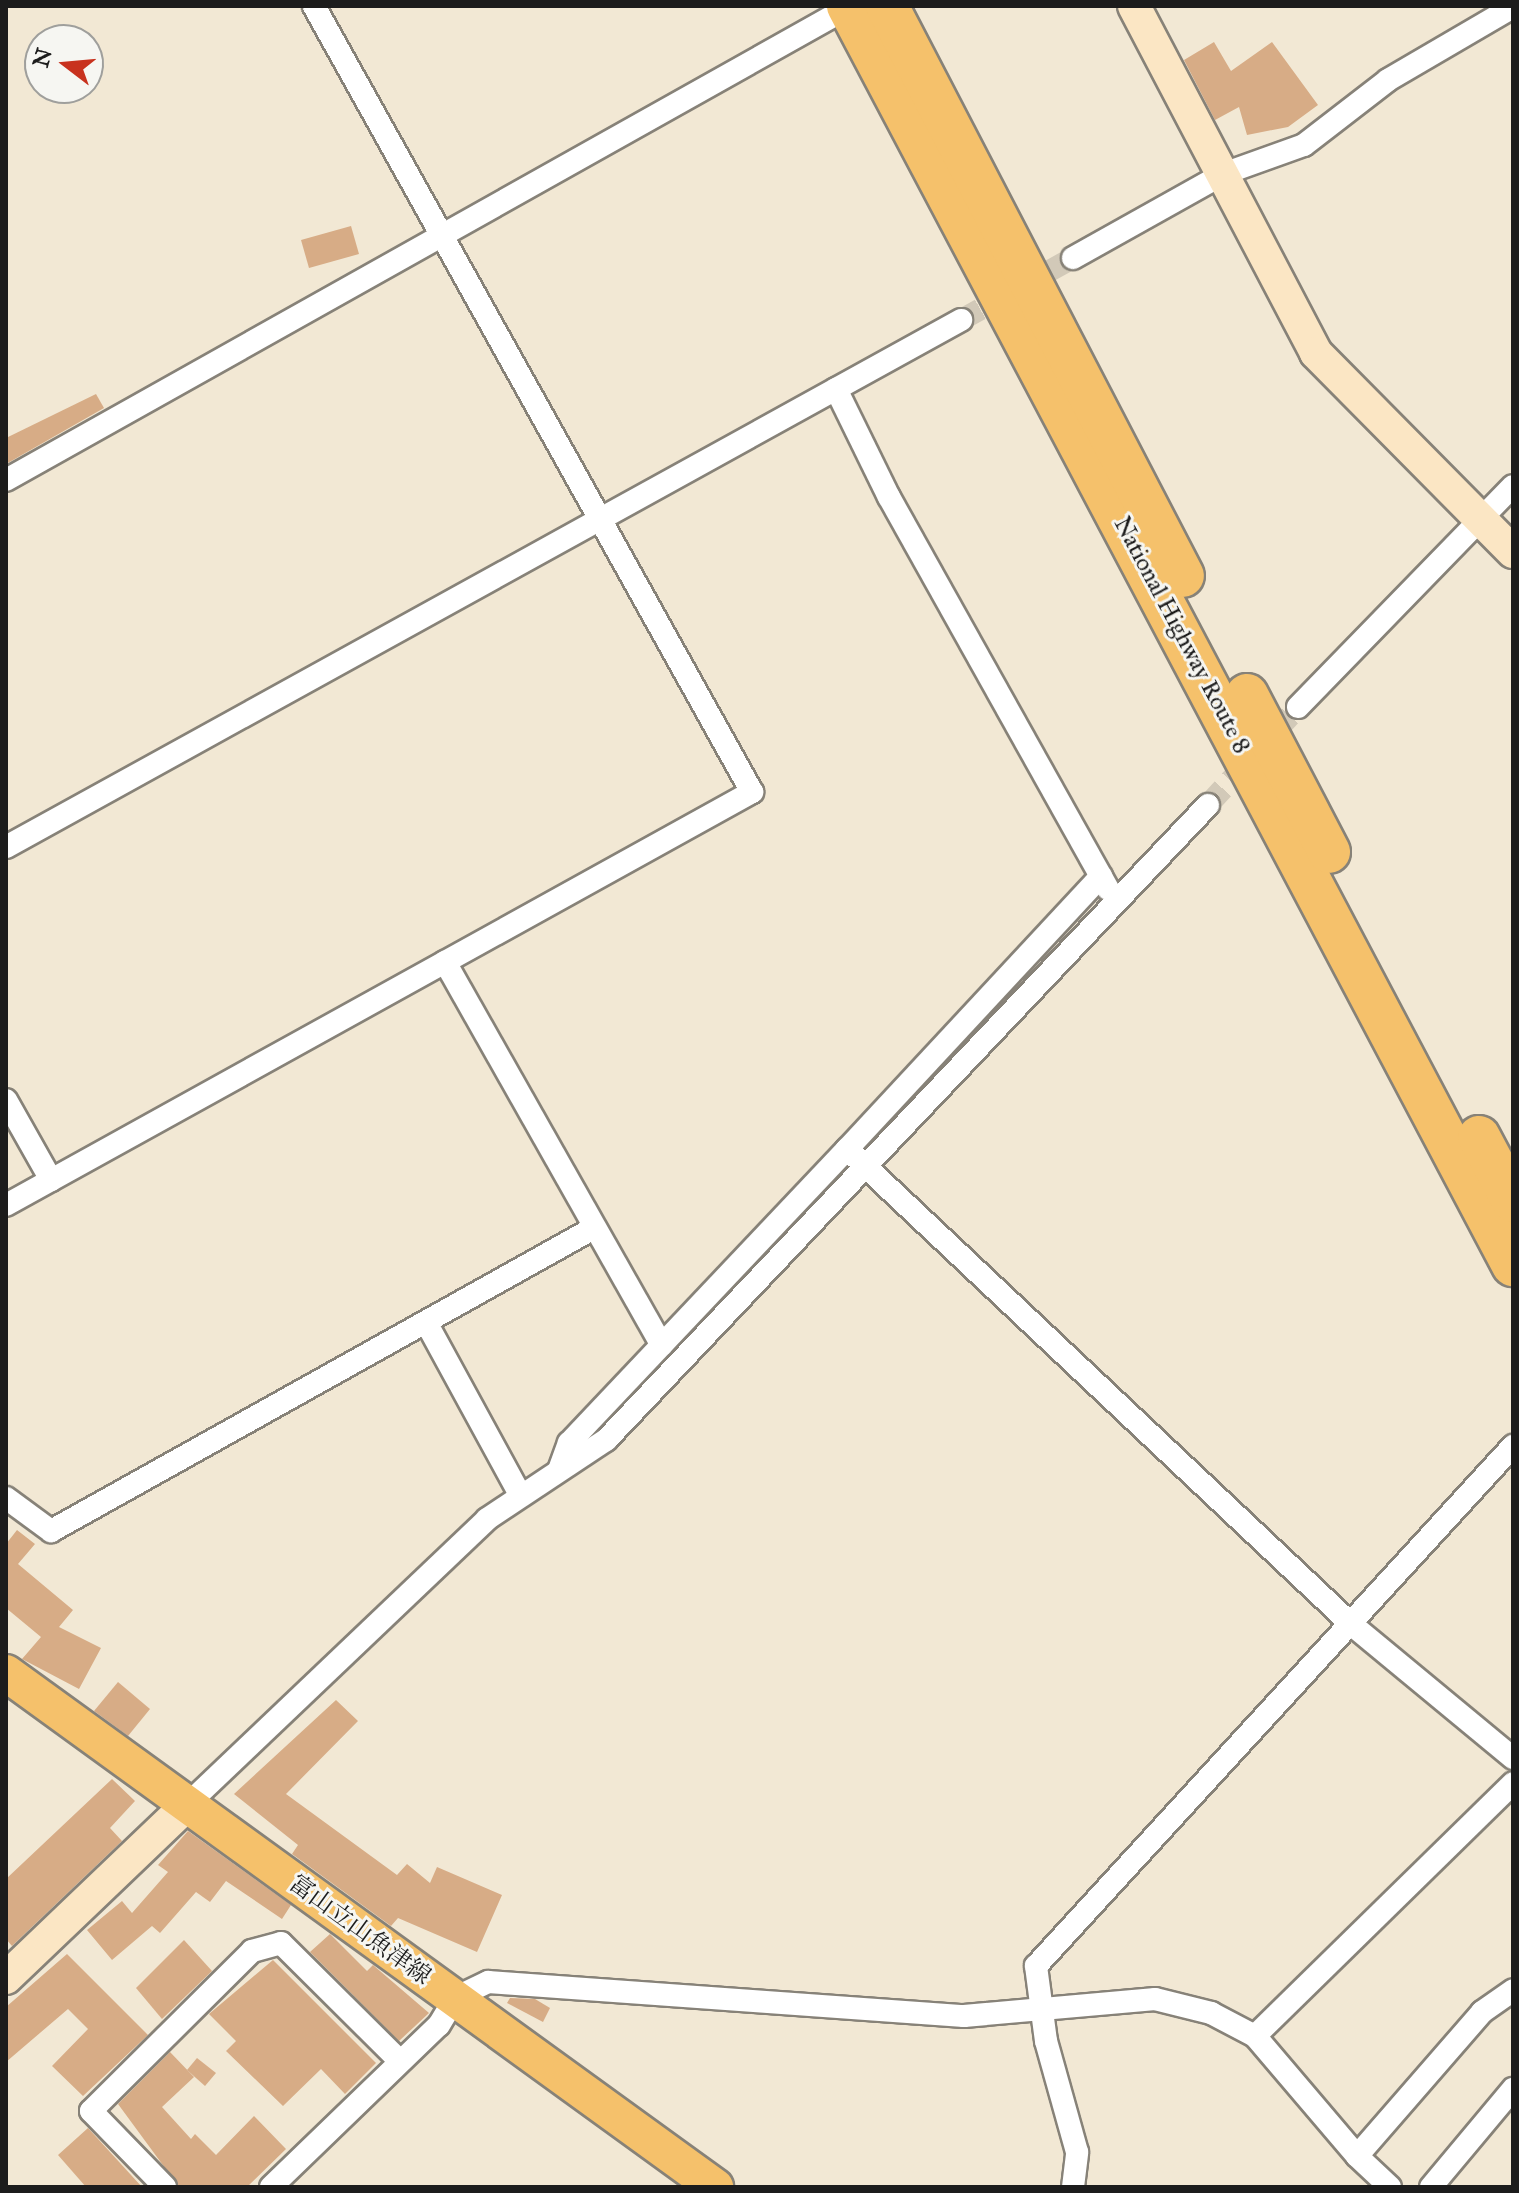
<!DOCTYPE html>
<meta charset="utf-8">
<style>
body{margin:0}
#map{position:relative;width:1519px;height:2193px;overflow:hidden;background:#f2e8d4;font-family:"IM FELL Great Primer","Noto Serif JP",serif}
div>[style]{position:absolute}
.building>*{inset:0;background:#d7ac86}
.street-tunnel>*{height:22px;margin-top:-11px;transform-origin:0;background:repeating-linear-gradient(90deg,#d2c9b8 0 22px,transparent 0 33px)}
.roads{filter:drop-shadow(2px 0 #878278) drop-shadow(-2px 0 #878278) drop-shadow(0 2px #878278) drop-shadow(0 -2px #878278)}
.street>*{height:22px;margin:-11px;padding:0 11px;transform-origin:11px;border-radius:11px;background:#fff}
.secondary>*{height:32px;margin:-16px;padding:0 16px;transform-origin:16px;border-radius:16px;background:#fbe6c4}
.primary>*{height:36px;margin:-18px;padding:0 18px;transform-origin:18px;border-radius:18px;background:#f5c16b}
.highway>*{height:42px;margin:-21px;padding:0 21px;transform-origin:21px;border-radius:21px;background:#f5c16b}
span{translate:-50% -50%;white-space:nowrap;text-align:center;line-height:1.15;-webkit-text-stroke:6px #f6f6f2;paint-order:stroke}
.street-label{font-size:24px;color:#1c1c1c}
.frame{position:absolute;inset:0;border:8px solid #1c1c1c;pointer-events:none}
.north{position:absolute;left:24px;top:24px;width:80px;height:80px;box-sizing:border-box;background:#f6f6f2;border:2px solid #9f9f9c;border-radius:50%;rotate:286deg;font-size:22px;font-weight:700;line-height:32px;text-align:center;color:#1c1c1c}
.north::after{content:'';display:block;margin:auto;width:28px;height:36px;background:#c8321e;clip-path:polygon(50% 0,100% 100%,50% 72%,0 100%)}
</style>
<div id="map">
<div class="building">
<i style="clip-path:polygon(1214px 42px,1231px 71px,1272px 42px,1318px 105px,1288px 127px,1247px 135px,1239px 107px,1215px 120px,1184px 60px)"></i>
<i style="clip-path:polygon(351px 226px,359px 254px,309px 268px,301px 240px)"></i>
<i style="clip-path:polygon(96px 394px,104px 408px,6px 464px,6px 438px)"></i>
<i style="clip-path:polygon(17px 1530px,35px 1544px,18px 1564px,73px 1610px,59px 1627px,101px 1648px,79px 1689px,22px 1659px,41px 1637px,6px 1608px,6px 1544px)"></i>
<i style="clip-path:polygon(118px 1682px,150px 1709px,128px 1736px,94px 1711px)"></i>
<i style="clip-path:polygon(336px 1700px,358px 1721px,286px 1794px,397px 1875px,407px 1864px,430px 1883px,437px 1867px,502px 1895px,477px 1952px,398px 1918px,391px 1926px,292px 1854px,298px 1845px,234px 1794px)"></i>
<i style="clip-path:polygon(112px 1779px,135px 1801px,110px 1828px,122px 1841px,12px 1946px,6px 1939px,6px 1879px)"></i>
<i style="clip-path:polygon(188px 1831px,291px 1905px,282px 1919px,226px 1881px,210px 1902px,196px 1892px,160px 1933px,152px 1926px,112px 1960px,87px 1930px,122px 1901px,132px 1913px,168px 1872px,158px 1865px)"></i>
<i style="clip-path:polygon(330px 1934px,367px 1971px,373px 1965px,429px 2013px,399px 2041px,310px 1952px)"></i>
<i style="clip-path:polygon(184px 1940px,212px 1971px,162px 2019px,136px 1988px)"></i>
<i style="clip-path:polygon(67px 1954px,148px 2035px,83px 2096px,52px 2066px,88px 2029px,68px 2009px,6px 2062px,6px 2007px)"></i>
<i style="clip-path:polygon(273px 1960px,376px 2063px,345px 2094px,321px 2069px,283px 2106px,226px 2051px,236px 2041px,209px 2014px)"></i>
<i style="clip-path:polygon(510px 1998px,535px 1999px,550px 2008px,543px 2022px,507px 2003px)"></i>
<i style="clip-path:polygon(170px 2052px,194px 2077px,162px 2107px,191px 2139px,195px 2134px,216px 2155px,254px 2116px,286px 2149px,247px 2187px,179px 2187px,118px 2104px)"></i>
<i style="clip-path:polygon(197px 2058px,216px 2073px,205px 2086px,187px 2070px)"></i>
<i style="clip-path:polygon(88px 2128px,142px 2187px,145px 2187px,86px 2187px,58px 2155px)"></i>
</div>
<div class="street-tunnel">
<i style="left:961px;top:320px;width:128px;rotate:-29deg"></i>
<i style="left:1208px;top:805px;width:133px;rotate:-47.4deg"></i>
</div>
<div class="roads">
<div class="street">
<i style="left:1073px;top:258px;width:172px;rotate:-29.2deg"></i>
<i style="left:1223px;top:174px;width:86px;rotate:-19.7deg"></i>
<i style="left:1304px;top:145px;width:106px;rotate:-37.7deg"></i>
<i style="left:1388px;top:80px;width:145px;rotate:-30.3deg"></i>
<i style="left:836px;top:389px;width:120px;rotate:63.9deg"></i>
<i style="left:889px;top:497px;width:449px;rotate:60.8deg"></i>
<i style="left:6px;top:480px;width:969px;rotate:-29.29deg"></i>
<i style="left:1298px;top:707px;width:308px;rotate:-45.8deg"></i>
<i style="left:6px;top:847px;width:1091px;rotate:-28.89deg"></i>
<i style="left:1101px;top:876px;width:373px;rotate:132.9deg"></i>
<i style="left:847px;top:1149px;width:693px;rotate:43.3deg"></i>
<i style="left:1351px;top:1624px;width:210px;rotate:39.6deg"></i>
<i style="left:445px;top:962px;width:440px;rotate:60.5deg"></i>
<i style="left:6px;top:1100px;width:92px;rotate:60.6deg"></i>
<i style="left:6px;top:1205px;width:853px;rotate:-28.97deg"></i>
<i style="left:752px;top:792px;width:900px;rotate:-119.13deg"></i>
<i style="left:427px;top:1324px;width:192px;rotate:61.4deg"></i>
<i style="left:559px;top:1470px;width:29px;rotate:-70deg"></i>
<i style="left:569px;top:1443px;width:405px;rotate:-46.6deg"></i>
<i style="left:6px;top:1498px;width:56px;rotate:36.3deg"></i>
<i style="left:51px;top:1531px;width:620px;rotate:-29.17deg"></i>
<i style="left:187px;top:1805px;width:414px;rotate:-43.6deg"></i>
<i style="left:487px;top:1519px;width:143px;rotate:-33.6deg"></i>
<i style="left:606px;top:1440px;width:875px;rotate:-46.53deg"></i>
<i style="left:1255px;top:2036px;width:361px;rotate:-44.4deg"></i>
<i style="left:165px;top:2187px;width:106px;rotate:-134.2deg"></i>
<i style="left:91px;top:2111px;width:227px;rotate:-44.8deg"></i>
<i style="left:252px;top:1951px;width:30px;rotate:-15deg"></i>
<i style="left:281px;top:1943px;width:168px;rotate:44.8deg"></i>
<i style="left:271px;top:2187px;width:233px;rotate:-44deg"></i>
<i style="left:439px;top:2025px;width:31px;rotate:-59deg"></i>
<i style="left:455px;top:1998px;width:37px;rotate:-26deg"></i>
<i style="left:488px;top:1982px;width:477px;rotate:4.1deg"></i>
<i style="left:964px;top:2016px;width:192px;rotate:-5.1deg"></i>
<i style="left:1155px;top:1999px;width:58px;rotate:14deg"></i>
<i style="left:1211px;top:2013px;width:50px;rotate:27.6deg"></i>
<i style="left:1255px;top:2036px;width:157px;rotate:49.6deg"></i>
<i style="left:1073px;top:2187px;width:35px;rotate:-83deg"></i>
<i style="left:1077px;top:2152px;width:115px;rotate:-105.6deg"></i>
<i style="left:1046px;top:2041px;width:76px;rotate:-97.6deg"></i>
<i style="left:1036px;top:1966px;width:706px;rotate:-47.47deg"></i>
<i style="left:1390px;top:2187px;width:45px;rotate:-136.8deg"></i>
<i style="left:1357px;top:2156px;width:191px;rotate:-49deg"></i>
<i style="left:1482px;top:2012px;width:38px;rotate:-35deg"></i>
<i style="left:1431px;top:2187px;width:128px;rotate:-50.1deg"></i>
</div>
<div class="secondary">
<i style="left:1134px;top:6px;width:392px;rotate:62.3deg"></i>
<i style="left:1316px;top:353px;width:280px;rotate:45.3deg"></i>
<i style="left:6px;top:1978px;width:250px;rotate:-43.7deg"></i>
</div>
<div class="primary">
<i style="left:6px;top:1673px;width:876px;rotate:35.94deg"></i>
</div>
<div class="highway">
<i style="left:848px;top:6px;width:1424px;rotate:62.16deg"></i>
<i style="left:887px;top:6px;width:642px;rotate:62.56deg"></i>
<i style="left:1247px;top:695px;width:177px;rotate:62.4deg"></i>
<i style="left:1479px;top:1137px;width:72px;rotate:62deg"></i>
</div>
</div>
<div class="street-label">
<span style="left:1182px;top:635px;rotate:62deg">National Highway Route 8</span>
<span style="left:360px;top:1930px;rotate:36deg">富山立山魚津線</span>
</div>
<div class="frame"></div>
<div class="north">N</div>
</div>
